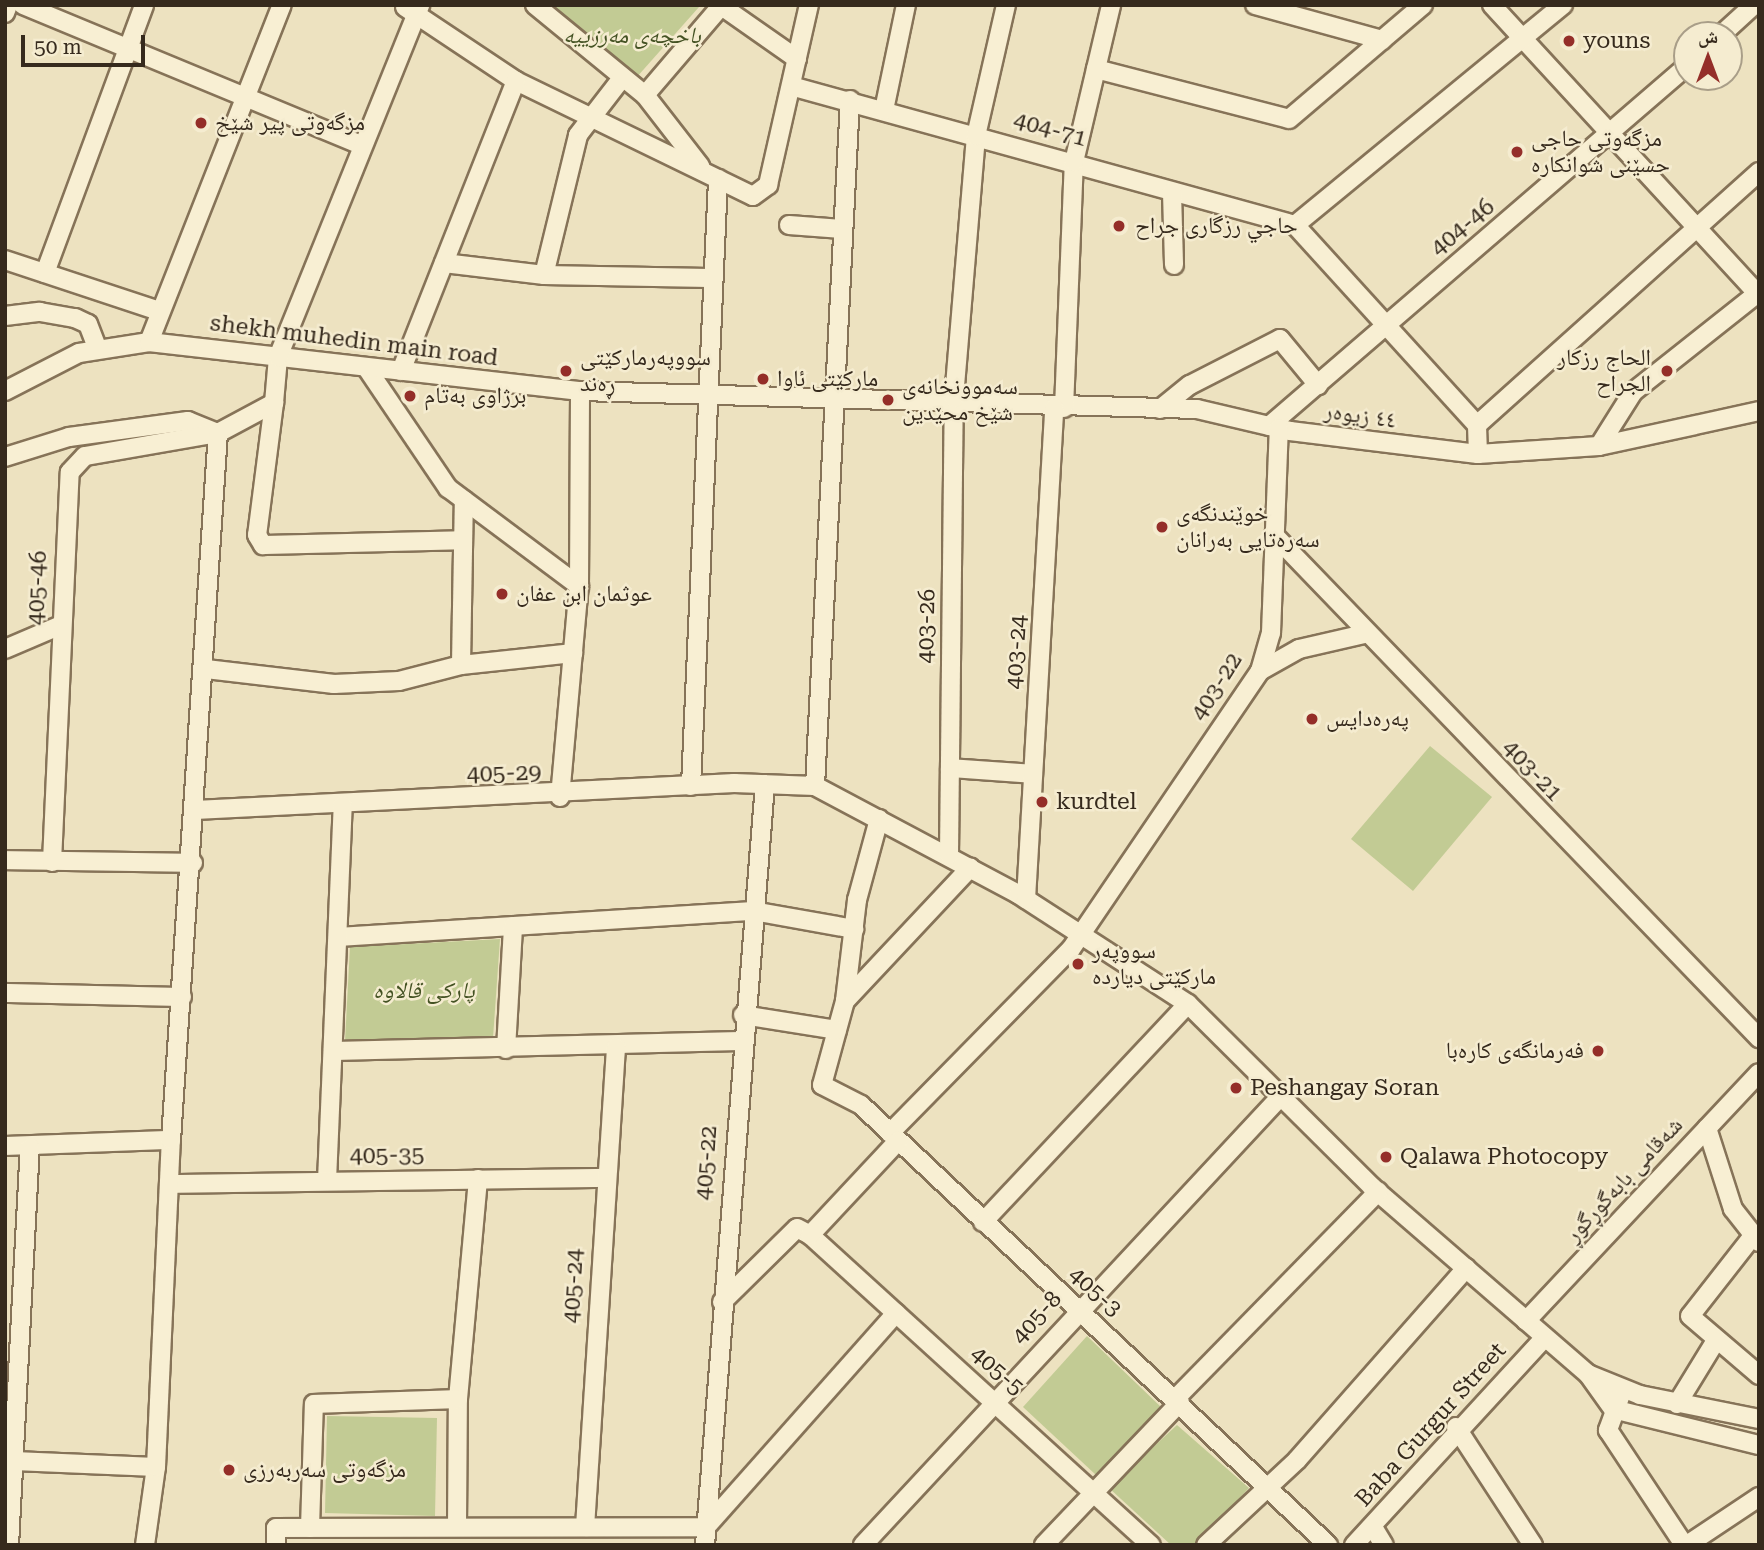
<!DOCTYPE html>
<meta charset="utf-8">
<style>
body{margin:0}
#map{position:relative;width:1764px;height:1550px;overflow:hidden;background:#ede2c0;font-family:"Roboto Serif","Noto Naskh Arabic",serif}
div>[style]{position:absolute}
.green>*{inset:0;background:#c2cb94}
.roads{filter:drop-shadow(2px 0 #867358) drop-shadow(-2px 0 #867358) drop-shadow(0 2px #867358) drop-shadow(0 -2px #867358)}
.minor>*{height:18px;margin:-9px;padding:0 9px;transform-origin:9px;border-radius:9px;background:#f8efd3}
.dots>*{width:19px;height:19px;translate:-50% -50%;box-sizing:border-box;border:4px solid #f5ecd0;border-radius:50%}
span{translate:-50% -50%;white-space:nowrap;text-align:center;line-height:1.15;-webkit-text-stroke:5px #f5ecd0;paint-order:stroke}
.park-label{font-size:23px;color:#445223;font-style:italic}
.poi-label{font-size:23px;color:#362a1d}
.left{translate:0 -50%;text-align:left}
.right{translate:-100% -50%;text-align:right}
.street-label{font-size:23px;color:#362a1d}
.frame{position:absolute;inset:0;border:7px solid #362a1d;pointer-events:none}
.north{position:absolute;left:1673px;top:21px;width:70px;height:70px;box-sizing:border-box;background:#f5ecd0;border:2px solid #a99e88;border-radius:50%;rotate:0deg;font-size:19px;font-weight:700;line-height:28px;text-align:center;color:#362a1d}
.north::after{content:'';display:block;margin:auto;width:24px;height:32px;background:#942e29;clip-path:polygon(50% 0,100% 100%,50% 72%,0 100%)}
.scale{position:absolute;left:21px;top:35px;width:124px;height:32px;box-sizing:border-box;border:4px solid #362a1d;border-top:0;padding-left:9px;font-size:21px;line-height:24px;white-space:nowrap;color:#362a1d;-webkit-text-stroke:5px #f5ecd0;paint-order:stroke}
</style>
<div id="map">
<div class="green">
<i style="clip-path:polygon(548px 5px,697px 5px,699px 7px,636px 78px)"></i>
<i style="clip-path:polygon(1430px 746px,1492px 797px,1413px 891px,1351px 839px)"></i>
<i style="clip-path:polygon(500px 939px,493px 1038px,345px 1041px,350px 947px)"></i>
<i style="clip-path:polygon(1087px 1336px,1161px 1407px,1096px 1475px,1023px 1407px)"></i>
<i style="clip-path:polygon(327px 1416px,437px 1418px,435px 1516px,325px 1513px)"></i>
<i style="clip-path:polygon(1177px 1425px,1249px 1488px,1196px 1545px,1171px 1545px,1109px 1488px)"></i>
</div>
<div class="roads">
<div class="minor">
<i style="left:23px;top:5px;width:364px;rotate:22.5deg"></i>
<i style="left:535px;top:5px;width:142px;rotate:39.3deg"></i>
<i style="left:645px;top:95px;width:90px;rotate:52.2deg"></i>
<i style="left:720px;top:5px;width:94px;rotate:35deg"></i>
<i style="left:1255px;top:5px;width:132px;rotate:15.4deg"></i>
<i style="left:1492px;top:5px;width:394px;rotate:47.4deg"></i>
<i style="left:405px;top:7px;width:133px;rotate:33.7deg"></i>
<i style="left:516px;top:81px;width:263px;rotate:25.9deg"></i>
<i style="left:753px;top:196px;width:19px;rotate:-36deg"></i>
<i style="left:768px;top:185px;width:185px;rotate:-77.2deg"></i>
<i style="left:5px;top:13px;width:9px;rotate:-69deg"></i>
<i style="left:1721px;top:35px;width:45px;rotate:-42.3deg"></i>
<i style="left:1096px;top:69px;width:199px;rotate:14.5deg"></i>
<i style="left:1289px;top:119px;width:176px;rotate:-40.4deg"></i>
<i style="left:791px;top:86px;width:523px;rotate:15.42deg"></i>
<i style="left:645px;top:95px;width:117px;rotate:-49.5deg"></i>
<i style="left:884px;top:110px;width:107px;rotate:-78.2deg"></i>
<i style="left:1172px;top:192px;width:73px;rotate:88.4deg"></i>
<i style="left:789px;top:225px;width:53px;rotate:4.3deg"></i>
<i style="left:1295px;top:225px;width:347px;rotate:-39.4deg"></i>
<i style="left:1295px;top:225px;width:270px;rotate:47.7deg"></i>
<i style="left:5px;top:260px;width:162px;rotate:18.3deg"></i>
<i style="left:444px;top:263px;width:101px;rotate:6.8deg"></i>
<i style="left:544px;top:275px;width:165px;rotate:1deg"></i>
<i style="left:45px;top:273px;width:286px;rotate:-69.7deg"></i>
<i style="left:544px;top:275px;width:144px;rotate:-76.3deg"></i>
<i style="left:578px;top:135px;width:72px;rotate:-52.3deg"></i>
<i style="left:5px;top:316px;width:35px;rotate:-7deg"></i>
<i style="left:40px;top:312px;width:36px;rotate:10deg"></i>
<i style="left:75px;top:318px;width:14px;rotate:25deg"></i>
<i style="left:88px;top:324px;width:25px;rotate:69deg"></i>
<i style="left:149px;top:342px;width:362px;rotate:-68.5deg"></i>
<i style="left:368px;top:370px;width:143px;rotate:55.9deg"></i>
<i style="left:448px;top:488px;width:164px;rotate:36.8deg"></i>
<i style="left:401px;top:371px;width:312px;rotate:-68.4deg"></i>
<i style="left:5px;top:391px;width:83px;rotate:-27.2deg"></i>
<i style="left:79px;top:353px;width:71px;rotate:-8.9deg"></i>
<i style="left:149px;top:342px;width:434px;rotate:6.5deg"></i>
<i style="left:580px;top:391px;width:617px;rotate:1.67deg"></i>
<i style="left:1197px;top:409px;width:96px;rotate:13.3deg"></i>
<i style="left:1290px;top:431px;width:189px;rotate:7deg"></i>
<i style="left:1478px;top:454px;width:121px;rotate:-3.8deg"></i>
<i style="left:1599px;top:446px;width:164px;rotate:-12.3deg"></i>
<i style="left:274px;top:403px;width:133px;rotate:97.3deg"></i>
<i style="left:257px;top:535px;width:12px;rotate:59deg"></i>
<i style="left:263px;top:545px;width:200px;rotate:-1.4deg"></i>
<i style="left:1064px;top:408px;width:246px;rotate:-87.7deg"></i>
<i style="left:1074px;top:162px;width:161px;rotate:-76.7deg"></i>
<i style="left:1160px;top:409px;width:38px;rotate:-39deg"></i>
<i style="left:1190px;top:385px;width:101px;rotate:-27.1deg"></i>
<i style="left:1280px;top:339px;width:60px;rotate:50.4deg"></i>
<i style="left:1269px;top:426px;width:552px;rotate:-40.74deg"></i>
<i style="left:1599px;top:446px;width:64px;rotate:-57.8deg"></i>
<i style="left:1633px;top:392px;width:161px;rotate:-38.4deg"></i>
<i style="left:1478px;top:454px;width:29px;rotate:-92deg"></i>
<i style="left:1477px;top:425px;width:379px;rotate:-41.9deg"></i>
<i style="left:5px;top:457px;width:67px;rotate:-17.4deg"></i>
<i style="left:69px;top:437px;width:120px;rotate:-7.7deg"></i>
<i style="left:188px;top:421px;width:32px;rotate:22deg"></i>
<i style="left:1274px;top:535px;width:699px;rotate:46.04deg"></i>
<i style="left:5px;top:649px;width:61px;rotate:-23.2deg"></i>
<i style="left:461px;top:665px;width:165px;rotate:-89deg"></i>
<i style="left:206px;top:669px;width:129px;rotate:6.7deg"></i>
<i style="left:334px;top:684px;width:65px;rotate:-2.6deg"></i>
<i style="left:399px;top:681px;width:64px;rotate:-14.5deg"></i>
<i style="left:461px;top:665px;width:113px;rotate:-6.1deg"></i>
<i style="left:1260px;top:671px;width:45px;rotate:-29.4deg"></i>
<i style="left:1299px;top:649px;width:67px;rotate:-13deg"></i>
<i style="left:950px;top:768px;width:83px;rotate:4.1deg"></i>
<i style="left:691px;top:786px;width:608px;rotate:-87.45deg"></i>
<i style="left:815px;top:786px;width:687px;rotate:-87.08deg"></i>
<i style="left:560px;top:797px;width:212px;rotate:-84.9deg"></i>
<i style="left:579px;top:586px;width:195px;rotate:-89.7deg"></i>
<i style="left:195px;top:810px;width:540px;rotate:-2.87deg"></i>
<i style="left:734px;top:783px;width:81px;rotate:2.1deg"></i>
<i style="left:815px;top:786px;width:230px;rotate:28deg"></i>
<i style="left:1018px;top:894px;width:202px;rotate:32.9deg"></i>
<i style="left:1188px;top:1004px;width:260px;rotate:44.8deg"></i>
<i style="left:1372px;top:1187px;width:286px;rotate:40.9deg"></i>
<i style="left:1588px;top:1374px;width:43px;rotate:54.5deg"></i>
<i style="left:1613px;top:1409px;width:150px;rotate:13.9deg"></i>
<i style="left:879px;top:819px;width:84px;rotate:105.2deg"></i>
<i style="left:857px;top:900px;width:102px;rotate:96.8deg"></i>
<i style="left:845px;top:1001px;width:87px;rotate:105.3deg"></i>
<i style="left:822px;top:1085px;width:44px;rotate:27.1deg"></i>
<i style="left:861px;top:1105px;width:642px;rotate:43.29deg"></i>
<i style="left:949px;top:855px;width:457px;rotate:-89.4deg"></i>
<i style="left:954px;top:398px;width:263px;rotate:-85.2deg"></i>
<i style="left:976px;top:136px;width:134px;rotate:-77.1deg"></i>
<i style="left:5px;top:860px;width:188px;rotate:0.9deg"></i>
<i style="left:52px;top:862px;width:390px;rotate:-87.4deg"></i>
<i style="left:70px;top:472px;width:22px;rotate:-47deg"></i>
<i style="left:85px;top:456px;width:135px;rotate:-9.8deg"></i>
<i style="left:1026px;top:899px;width:492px;rotate:-86.7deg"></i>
<i style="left:338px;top:937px;width:416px;rotate:-3.6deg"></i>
<i style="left:753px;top:911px;width:103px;rotate:10.1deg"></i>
<i style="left:5px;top:993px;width:177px;rotate:1.3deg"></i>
<i style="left:845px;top:1001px;width:183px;rotate:-46.8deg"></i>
<i style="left:743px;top:1015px;width:95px;rotate:9.1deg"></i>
<i style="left:506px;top:1049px;width:123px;rotate:-86.7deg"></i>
<i style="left:333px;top:1051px;width:408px;rotate:-1.4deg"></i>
<i style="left:1707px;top:1128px;width:85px;rotate:72.2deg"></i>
<i style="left:1733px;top:1209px;width:42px;rotate:51.8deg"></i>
<i style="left:890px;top:1133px;width:258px;rotate:-45.5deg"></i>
<i style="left:1071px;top:949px;width:336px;rotate:-55.8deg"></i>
<i style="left:1260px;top:671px;width:40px;rotate:-74deg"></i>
<i style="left:1271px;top:633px;width:205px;rotate:-87.8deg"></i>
<i style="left:5px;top:1146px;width:166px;rotate:-2.1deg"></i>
<i style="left:327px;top:1181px;width:376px;rotate:-87.6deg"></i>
<i style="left:170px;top:1184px;width:434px;rotate:-0.8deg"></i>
<i style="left:983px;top:1222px;width:299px;rotate:-46.8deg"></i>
<i style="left:810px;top:1235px;width:461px;rotate:42.3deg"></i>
<i style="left:1752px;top:1237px;width:100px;rotate:128.1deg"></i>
<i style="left:1690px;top:1316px;width:91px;rotate:40.5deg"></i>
<i style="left:722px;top:1302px;width:105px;rotate:-44.6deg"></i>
<i style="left:797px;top:1228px;width:15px;rotate:28deg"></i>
<i style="left:810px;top:1235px;width:129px;rotate:-46.9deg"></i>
<i style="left:1526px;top:1321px;width:340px;rotate:-46.8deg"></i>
<i style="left:1588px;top:1374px;width:56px;rotate:22deg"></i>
<i style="left:1640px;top:1395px;width:121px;rotate:11.4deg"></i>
<i style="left:1623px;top:1389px;width:44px;rotate:110.1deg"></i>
<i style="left:1608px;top:1430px;width:138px;rotate:56.5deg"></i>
<i style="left:1176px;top:1398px;width:289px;rotate:-45.6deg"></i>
<i style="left:1677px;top:1404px;width:73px;rotate:-58.5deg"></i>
<i style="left:1456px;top:1427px;width:141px;rotate:56.9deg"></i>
<i style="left:14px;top:1461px;width:142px;rotate:2.4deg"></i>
<i style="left:457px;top:1527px;width:128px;rotate:-89.6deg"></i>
<i style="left:458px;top:1399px;width:221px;rotate:-84.8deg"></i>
<i style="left:585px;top:1527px;width:481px;rotate:-86.3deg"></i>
<i style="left:1373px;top:1527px;width:21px;rotate:59deg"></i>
<i style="left:310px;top:1528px;width:124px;rotate:-88.2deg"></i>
<i style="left:314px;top:1404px;width:144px;rotate:-2deg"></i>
<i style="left:9px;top:1545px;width:398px;rotate:-87deg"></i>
<i style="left:145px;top:1545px;width:79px;rotate:-82deg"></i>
<i style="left:156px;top:1467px;width:327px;rotate:-87.4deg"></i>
<i style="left:171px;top:1140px;width:709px;rotate:-86.2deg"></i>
<i style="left:218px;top:433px;width:64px;rotate:-28.2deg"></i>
<i style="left:274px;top:403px;width:46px;rotate:-85deg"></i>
<i style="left:278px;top:357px;width:380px;rotate:-68deg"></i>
<i style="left:276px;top:1545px;width:17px;rotate:-90deg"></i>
<i style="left:276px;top:1528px;width:430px;rotate:-0.1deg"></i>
<i style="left:706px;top:1527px;width:286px;rotate:-48.4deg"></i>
<i style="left:705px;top:1545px;width:763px;rotate:-85.49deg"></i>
<i style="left:863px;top:1545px;width:612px;rotate:-47.05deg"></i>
<i style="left:1044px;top:1545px;width:197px;rotate:-46.4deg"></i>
<i style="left:1206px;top:1545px;width:125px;rotate:-43deg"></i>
<i style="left:1297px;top:1460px;width:256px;rotate:-48.6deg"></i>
<i style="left:1354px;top:1545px;width:282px;rotate:-47.4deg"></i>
<i style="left:1687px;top:1545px;width:87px;rotate:-33.7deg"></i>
</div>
</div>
<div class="dots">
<i style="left:1569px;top:41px;background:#942e29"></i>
<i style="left:201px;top:123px;background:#942e29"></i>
<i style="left:1517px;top:152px;background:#942e29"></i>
<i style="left:1119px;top:226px;background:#942e29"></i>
<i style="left:566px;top:371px;background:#942e29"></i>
<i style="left:1667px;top:371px;background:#942e29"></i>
<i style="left:763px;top:379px;background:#942e29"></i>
<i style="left:410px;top:396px;background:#942e29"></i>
<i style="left:888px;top:400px;background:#942e29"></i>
<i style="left:1162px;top:527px;background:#942e29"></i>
<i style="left:502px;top:594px;background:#942e29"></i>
<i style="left:1312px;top:719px;background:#942e29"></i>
<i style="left:1042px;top:802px;background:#942e29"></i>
<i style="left:1078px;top:964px;background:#942e29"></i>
<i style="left:1598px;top:1051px;background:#942e29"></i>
<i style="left:1236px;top:1088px;background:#942e29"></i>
<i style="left:1386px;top:1157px;background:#942e29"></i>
<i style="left:229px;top:1470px;background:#942e29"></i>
</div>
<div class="park-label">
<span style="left:632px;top:36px">باخچەی مەرزییە</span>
<span style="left:424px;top:991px">پارکی قالاوە</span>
</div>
<div class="poi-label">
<span class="left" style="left:1583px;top:41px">youns</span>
<span class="left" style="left:215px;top:123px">مزگەوتی پیر شێخ</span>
<span class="left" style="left:1531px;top:152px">مزگەوتی حاجی<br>حسێنی شوانکارە</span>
<span class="left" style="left:1135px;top:226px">حاجي رزگارى جراح</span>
<span class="left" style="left:580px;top:371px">سووپەرمارکێتی<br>ڕەند</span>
<span class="right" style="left:1651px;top:371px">الحاج رزكار<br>الجراح</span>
<span class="left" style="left:777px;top:379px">مارکێتی ئاوا</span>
<span class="left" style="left:902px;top:400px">سەموونخانەی<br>شێخ محێدین</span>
<span class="left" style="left:424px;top:396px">برژاوی بەتام</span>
<span class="left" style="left:1176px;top:527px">خوێندنگەی<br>سەرەتایی بەرانان</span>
<span class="left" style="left:516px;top:594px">عوثمان ابن عفان</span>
<span class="left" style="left:1326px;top:719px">پەرەدایس</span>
<span class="left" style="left:1056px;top:802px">kurdtel</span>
<span class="left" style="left:1092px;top:964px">سووپەر<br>مارکێتی دیاردە</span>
<span class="right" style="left:1584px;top:1051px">فەرمانگەی کارەبا</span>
<span class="left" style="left:1250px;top:1088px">Peshangay Soran</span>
<span class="left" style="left:1400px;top:1157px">Qalawa Photocopy</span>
<span class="left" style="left:243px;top:1470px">مزگەوتی سەربەرزی</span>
</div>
<div class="street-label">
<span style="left:1050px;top:130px;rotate:15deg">404-71</span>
<span style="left:1463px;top:228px;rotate:-40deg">404-46</span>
<span style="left:354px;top:341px;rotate:7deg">shekh muhedin main road</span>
<span style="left:1360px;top:416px;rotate:8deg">٤٤ زیوەر</span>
<span style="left:38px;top:588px;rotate:-88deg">405-46</span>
<span style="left:927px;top:626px;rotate:-89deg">403-26</span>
<span style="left:1017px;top:652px;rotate:-86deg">403-24</span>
<span style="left:1217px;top:687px;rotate:-58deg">403-22</span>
<span style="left:1532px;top:771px;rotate:46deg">403-21</span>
<span style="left:504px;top:774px;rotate:-2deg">405-29</span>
<span style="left:387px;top:1156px;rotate:-1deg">405-35</span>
<span style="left:707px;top:1163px;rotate:-86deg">405-22</span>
<span style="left:1624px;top:1180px;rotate:-47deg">شەقامی بابەگوڕگوڕ</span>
<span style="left:574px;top:1286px;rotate:-87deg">405-24</span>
<span style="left:1095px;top:1292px;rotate:42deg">405-3</span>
<span style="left:1037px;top:1318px;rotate:-48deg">405-8</span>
<span style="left:997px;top:1371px;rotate:41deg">405-5</span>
<span style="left:1431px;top:1425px;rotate:-48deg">Baba Gurgur Street</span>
</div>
<div class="frame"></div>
<div class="north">ش</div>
<div class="scale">50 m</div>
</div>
